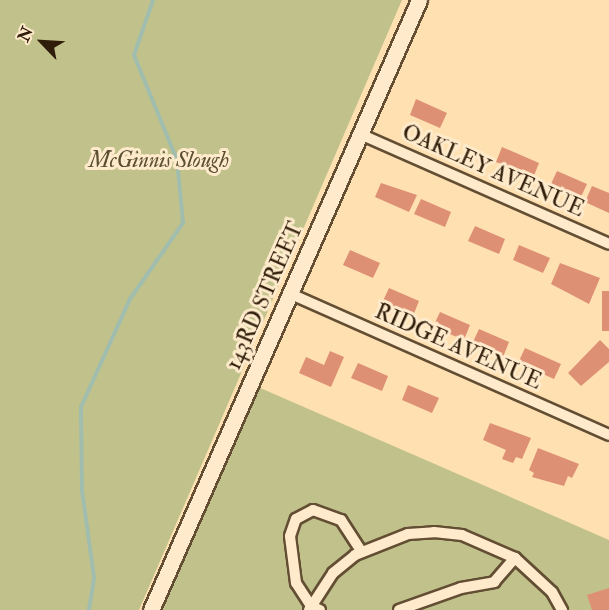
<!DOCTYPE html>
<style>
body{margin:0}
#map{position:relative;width:609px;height:610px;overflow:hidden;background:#ffe0b1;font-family:"IM FELL Double Pica",serif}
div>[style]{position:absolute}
.green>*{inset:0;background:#c1c28b}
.stream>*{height:4px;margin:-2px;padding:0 2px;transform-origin:2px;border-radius:2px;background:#a0bdae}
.building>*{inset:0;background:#de9075}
.roads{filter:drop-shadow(2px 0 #634e34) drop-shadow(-2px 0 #634e34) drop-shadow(0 2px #634e34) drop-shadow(0 -2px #634e34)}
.minor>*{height:10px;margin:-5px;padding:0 5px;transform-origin:5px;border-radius:5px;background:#ffebcc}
.secondary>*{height:15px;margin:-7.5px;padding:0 7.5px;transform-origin:7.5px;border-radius:7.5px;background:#ffebcc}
span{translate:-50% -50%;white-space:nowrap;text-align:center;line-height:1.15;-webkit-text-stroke:6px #ffebcc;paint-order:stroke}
.park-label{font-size:22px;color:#5b4f31;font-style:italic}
.street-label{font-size:22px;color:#2f1d0a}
.north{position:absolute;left:12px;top:12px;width:60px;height:60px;-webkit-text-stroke:4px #ffebcc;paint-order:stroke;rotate:295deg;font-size:16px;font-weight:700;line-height:24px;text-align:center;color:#2f1d0a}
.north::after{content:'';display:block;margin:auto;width:21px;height:27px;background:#2f1d0a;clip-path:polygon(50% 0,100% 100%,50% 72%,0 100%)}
</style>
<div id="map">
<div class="green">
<i style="clip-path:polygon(0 0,402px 0,139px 610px,0 610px)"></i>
<i style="clip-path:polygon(258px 387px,609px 540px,609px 610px,158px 610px)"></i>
</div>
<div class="stream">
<i style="left:89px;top:610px;width:33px;rotate:-81deg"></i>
<i style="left:94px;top:577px;width:87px;rotate:-97.9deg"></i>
<i style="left:82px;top:491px;width:84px;rotate:-90.7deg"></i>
<i style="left:81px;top:407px;width:119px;rotate:-65.6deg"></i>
<i style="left:130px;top:299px;width:93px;rotate:-55.1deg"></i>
<i style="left:183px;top:223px;width:63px;rotate:-95.4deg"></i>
<i style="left:177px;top:160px;width:113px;rotate:-112.3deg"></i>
<i style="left:134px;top:55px;width:58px;rotate:-70.9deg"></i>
</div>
<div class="building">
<i style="clip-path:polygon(416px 99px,447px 113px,440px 128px,410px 115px)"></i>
<i style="clip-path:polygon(502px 147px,539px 163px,533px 178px,496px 162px)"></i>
<i style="clip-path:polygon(557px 171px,587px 184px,580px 199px,550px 186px)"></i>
<i style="clip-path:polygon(381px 183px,417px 195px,409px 212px,375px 197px)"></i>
<i style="clip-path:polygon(592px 186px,609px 193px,609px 213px,585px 202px)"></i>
<i style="clip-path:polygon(421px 199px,451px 212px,445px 227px,414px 214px)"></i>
<i style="clip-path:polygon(475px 226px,505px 239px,499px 254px,468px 241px)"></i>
<i style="clip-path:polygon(519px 245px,550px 258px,543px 273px,513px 260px)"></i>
<i style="clip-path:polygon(350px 250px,380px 263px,373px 278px,343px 265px)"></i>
<i style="clip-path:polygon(560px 263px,600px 278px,589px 304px,551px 284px)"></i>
<i style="clip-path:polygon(389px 288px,419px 301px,413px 316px,382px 303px)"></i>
<i style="clip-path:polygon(602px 291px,609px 291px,609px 331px,602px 331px)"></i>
<i style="clip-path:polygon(440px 312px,470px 325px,464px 340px,433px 327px)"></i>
<i style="clip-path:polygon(479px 329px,509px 342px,503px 357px,472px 344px)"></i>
<i style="clip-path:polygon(600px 340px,609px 349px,609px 362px,581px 386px,568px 373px)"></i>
<i style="clip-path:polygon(525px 348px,561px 364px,554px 379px,518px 363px)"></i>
<i style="clip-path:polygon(330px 351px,344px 357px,331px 387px,299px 373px,306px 357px,324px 365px)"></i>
<i style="clip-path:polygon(358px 363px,388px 376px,382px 391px,351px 378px)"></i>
<i style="clip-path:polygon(408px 385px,439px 398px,432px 413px,402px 400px)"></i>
<i style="clip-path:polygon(490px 423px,531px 438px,522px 459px,516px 457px,513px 463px,502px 459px,506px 450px,483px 440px)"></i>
<i style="clip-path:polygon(538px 448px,579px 464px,572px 478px,568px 476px,564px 486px,532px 477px,534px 473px,529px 470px)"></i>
<i style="clip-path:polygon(609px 588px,609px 610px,592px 610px,587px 595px)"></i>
</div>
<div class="roads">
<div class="minor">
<i style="left:360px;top:134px;width:272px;rotate:23.8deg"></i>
<i style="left:291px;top:294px;width:348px;rotate:23.9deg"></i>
<i style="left:309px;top:610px;width:44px;rotate:-57deg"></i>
<i style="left:333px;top:573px;width:28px;rotate:-39deg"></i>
<i style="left:355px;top:555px;width:57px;rotate:-21.6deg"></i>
<i style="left:408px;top:534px;width:26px;rotate:-4deg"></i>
<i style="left:434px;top:532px;width:28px;rotate:6deg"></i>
<i style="left:462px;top:535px;width:58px;rotate:23.5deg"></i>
<i style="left:515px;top:558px;width:50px;rotate:42.6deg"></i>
<i style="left:552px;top:592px;width:21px;rotate:61deg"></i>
<i style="left:320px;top:610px;width:10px;rotate:-156deg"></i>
<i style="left:311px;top:606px;width:27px;rotate:-123deg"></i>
<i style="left:296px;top:583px;width:47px;rotate:-97.3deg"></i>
<i style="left:290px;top:536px;width:18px;rotate:-71deg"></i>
<i style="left:296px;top:519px;width:19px;rotate:-28deg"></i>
<i style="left:313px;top:510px;width:30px;rotate:20deg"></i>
<i style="left:341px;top:520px;width:38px;rotate:57deg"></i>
<i style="left:399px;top:610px;width:66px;rotate:-19.5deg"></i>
<i style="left:461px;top:588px;width:34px;rotate:-10deg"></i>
<i style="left:494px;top:582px;width:32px;rotate:-49deg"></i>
</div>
<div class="secondary">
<i style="left:151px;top:610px;width:666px;rotate:-66.28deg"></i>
</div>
</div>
<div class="park-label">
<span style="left:159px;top:161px">McGinnis Slough</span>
</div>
<div class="street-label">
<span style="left:493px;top:171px;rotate:24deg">OAKLEY AVENUE</span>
<span style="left:265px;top:296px;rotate:-66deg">143RD STREET</span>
<span style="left:458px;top:347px;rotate:24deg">RIDGE AVENUE</span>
</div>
<div class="north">N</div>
</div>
